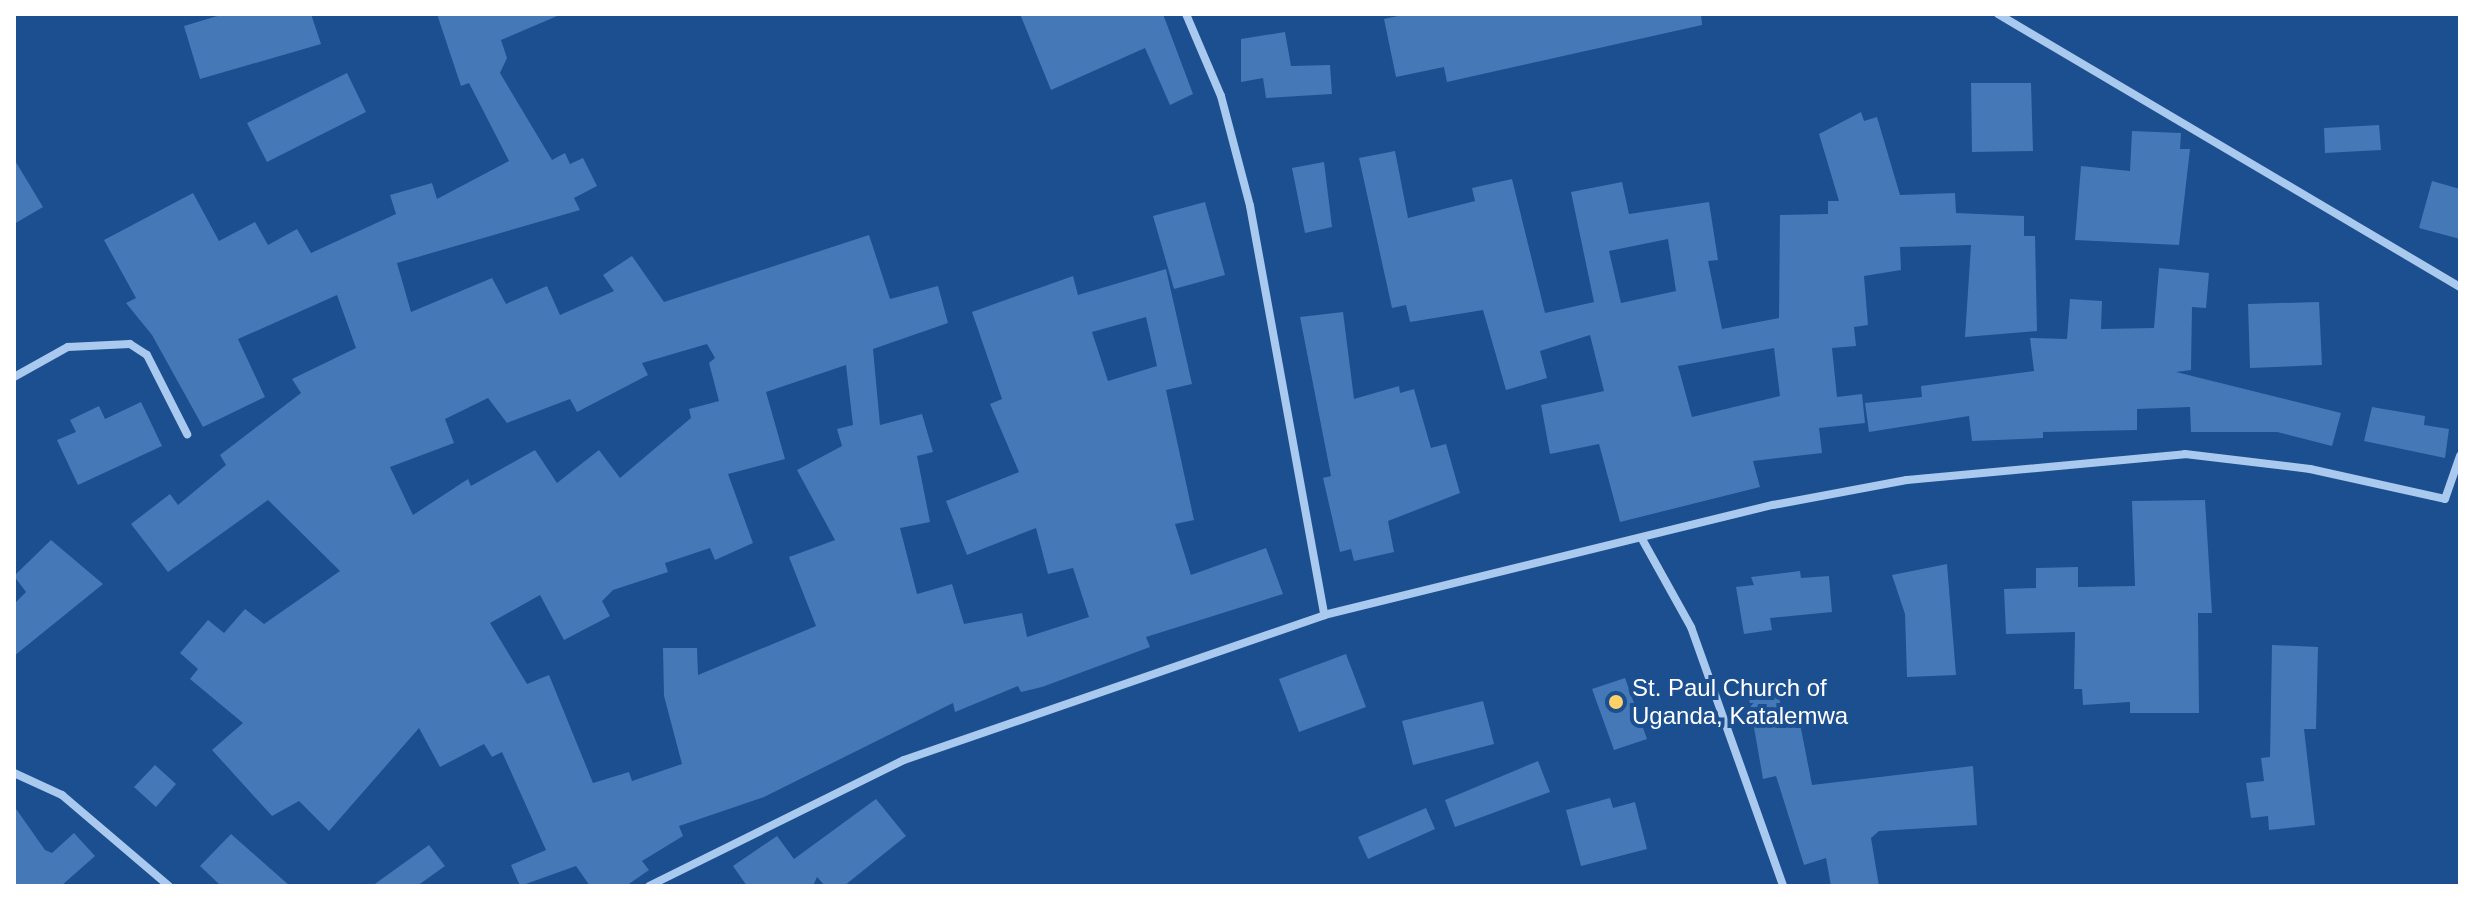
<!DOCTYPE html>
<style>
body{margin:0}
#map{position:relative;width:2474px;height:900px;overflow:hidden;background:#1b4f8f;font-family:Arial,sans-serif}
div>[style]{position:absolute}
.building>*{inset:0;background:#4478b7}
.minor>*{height:8px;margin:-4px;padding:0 4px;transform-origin:4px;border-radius:4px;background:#a9c9ee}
.dots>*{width:22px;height:22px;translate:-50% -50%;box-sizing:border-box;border:4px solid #1b4f8f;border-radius:50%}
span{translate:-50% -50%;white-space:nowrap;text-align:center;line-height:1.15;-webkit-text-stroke:8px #1b4f8f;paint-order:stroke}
.poi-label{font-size:24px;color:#fff}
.left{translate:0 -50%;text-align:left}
.frame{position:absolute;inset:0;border:16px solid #fff;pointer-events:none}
</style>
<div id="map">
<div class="building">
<i style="clip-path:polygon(224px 14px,311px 14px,321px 44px,200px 79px,184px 26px)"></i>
<i style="clip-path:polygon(evenodd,437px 14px,562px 14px,501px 40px,507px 58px,500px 73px,552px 160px,565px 153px,570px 164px,583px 158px,597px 186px,574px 198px,580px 210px,397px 263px,411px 312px,492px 278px,506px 304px,547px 286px,560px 315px,614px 291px,603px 275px,632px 256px,664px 302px,869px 235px,890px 299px,938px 286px,948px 323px,873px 349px,880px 425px,922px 414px,933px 452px,917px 456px,930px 522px,900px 528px,917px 594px,952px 584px,964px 624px,1022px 613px,1027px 637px,1089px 617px,1073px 568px,1048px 574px,1036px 528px,967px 555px,946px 501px,1019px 472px,990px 404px,1002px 399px,972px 312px,1073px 276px,1078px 295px,1166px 269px,1192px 384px,1166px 390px,1194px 520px,1175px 524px,1191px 575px,1266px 548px,1283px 594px,1146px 637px,1150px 647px,1042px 687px,1021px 692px,1018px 686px,955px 712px,953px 703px,764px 797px,679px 826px,683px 836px,642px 861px,649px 870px,626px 886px,590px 886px,576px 866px,520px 886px,511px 865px,546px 850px,502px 752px,492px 757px,484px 744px,440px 767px,419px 728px,329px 831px,299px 801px,272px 816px,212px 750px,243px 723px,190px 679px,198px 669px,180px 653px,208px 620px,224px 633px,245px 609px,264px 624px,340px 571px,268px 500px,168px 572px,131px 524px,170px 494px,178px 505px,226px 465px,220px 455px,301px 393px,292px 379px,356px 348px,337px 295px,238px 339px,265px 397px,203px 427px,152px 335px,126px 303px,136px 298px,104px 240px,193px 193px,219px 241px,255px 222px,268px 245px,297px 229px,311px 253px,396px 214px,390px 195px,432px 183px,437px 199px,509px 161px,469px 83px,461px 86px,437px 14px,1146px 317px,1157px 366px,1108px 381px,1092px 332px,1146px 317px,437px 14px,707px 344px,715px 358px,709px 363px,719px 401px,689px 409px,691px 418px,620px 478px,599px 450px,557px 483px,535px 450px,471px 486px,468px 479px,413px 515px,390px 467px,454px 443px,445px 419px,488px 398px,507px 423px,570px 399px,577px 412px,648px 375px,642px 363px,707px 344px,437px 14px,846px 365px,853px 425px,837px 429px,842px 446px,797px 470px,835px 540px,789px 557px,816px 626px,698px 675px,697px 648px,663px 648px,664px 696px,682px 764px,632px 781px,629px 772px,593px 783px,549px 675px,527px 684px,490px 623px,540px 595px,564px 640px,610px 616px,602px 601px,613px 590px,668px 572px,665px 563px,710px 548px,715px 560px,753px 543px,728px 474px,785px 459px,766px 392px,846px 365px)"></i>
<i style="clip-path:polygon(1020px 14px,1163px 14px,1193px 94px,1170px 105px,1145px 48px,1051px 90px)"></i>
<i style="clip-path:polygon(1407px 14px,1701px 14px,1702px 25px,1447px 82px,1444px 67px,1396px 77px,1384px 19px)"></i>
<i style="clip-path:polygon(1285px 32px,1291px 66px,1330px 65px,1332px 94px,1266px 98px,1263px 78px,1241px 82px,1241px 39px)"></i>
<i style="clip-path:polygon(347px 73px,366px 112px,267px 162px,247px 123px)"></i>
<i style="clip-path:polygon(1971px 83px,2031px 83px,2033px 151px,1972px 152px)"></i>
<i style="clip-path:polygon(evenodd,1861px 112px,1864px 121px,1877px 117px,1900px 195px,1955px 193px,1956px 213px,2024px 216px,2024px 236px,2035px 236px,2037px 331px,1965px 337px,1971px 245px,1900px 247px,1901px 270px,1864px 276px,1868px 325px,1854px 327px,1856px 346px,1832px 348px,1837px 397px,1862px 394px,1865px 423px,1819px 428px,1822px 453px,1753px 461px,1760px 487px,1620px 522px,1599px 444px,1550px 454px,1541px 405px,1604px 391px,1590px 335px,1540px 351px,1547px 378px,1506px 390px,1483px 310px,1410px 322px,1406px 305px,1392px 308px,1359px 158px,1395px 151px,1408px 218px,1475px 201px,1472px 188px,1512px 179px,1545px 313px,1594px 302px,1571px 192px,1622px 182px,1629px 214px,1709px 202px,1718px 260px,1708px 261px,1722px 329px,1779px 318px,1780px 215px,1828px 214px,1828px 201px,1839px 201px,1819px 134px,1861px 112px,1668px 239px,1676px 291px,1621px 303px,1609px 251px,1668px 239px,1861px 112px,1774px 348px,1780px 396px,1692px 417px,1678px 366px,1774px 348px)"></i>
<i style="clip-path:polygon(2379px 125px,2381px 150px,2325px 153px,2324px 128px)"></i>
<i style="clip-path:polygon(2132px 131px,2181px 133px,2180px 149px,2190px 149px,2179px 245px,2075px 240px,2081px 166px,2130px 171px)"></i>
<i style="clip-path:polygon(14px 159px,43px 207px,14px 224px)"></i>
<i style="clip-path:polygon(1324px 162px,1332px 227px,1305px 233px,1292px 168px)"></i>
<i style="clip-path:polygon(2432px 181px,2460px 189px,2460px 239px,2419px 228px)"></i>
<i style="clip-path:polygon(1205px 202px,1225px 275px,1174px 289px,1153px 216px)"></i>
<i style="clip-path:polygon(2159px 268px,2209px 273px,2206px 308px,2192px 307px,2191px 370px,2176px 372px,2341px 413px,2332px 446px,2277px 432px,2191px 432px,2190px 407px,2137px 409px,2137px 430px,2043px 432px,2043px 438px,1972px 441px,1969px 416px,1869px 432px,1865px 403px,1922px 397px,1921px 386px,2034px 371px,2030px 338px,2067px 339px,2070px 299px,2102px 301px,2101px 329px,2154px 328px)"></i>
<i style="clip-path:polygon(2319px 302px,2322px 365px,2250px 368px,2248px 304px)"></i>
<i style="clip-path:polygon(1343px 312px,1354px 399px,1399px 386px,1400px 393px,1414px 389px,1431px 448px,1446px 444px,1460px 493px,1388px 521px,1394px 552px,1354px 561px,1351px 549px,1340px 552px,1323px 478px,1331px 476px,1300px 317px)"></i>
<i style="clip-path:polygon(141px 402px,162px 446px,78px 485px,57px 440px,76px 432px,70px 420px,99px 406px,105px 419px)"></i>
<i style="clip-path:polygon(2372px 407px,2425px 416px,2424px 425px,2449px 429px,2445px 458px,2364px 441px)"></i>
<i style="clip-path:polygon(2205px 500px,2212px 613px,2198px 613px,2199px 713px,2130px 713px,2130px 702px,2083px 705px,2082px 689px,2074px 689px,2075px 632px,2006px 634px,2004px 589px,2036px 588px,2036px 568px,2078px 567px,2078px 587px,2135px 586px,2132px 501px)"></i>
<i style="clip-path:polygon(51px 540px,103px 584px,14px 656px,14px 604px,26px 592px,14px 576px)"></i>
<i style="clip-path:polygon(1947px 564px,1956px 675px,1907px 677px,1905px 614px,1892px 575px)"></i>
<i style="clip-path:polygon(1800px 571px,1801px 578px,1829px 576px,1832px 612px,1770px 618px,1772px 630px,1744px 634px,1736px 587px,1754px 585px,1751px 577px)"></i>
<i style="clip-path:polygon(2272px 645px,2318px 647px,2316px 729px,2304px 729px,2315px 825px,2269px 830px,2268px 816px,2251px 818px,2246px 783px,2264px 781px,2261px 758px,2270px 757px)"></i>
<i style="clip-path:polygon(1346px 654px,1366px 707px,1299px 732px,1279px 679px)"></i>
<i style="clip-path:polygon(1625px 678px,1647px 739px,1614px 750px,1592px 689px)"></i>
<i style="clip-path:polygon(1777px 687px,1782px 712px,1797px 708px,1812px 785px,1973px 766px,1977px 825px,1879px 831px,1871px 838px,1879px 886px,1831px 886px,1826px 858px,1804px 865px,1776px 776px,1763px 779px,1748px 693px)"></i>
<i style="clip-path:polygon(1483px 701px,1494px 744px,1413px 765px,1402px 721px)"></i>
<i style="clip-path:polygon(1538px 761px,1550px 792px,1455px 827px,1445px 800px)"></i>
<i style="clip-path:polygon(155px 765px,176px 784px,156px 807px,134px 787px)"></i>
<i style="clip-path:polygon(1610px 798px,1613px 808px,1635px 802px,1647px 849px,1581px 866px,1566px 810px)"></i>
<i style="clip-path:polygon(876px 799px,906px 836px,844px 886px,825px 886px,817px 877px,813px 886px,747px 886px,733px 866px,777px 836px,794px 859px)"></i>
<i style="clip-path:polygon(14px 806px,45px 850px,52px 853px,74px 833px,95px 856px,61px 886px,14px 886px)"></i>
<i style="clip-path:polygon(1426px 808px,1435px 829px,1368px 859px,1358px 837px)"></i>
<i style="clip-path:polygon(231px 834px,290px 886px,221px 886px,200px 866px)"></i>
<i style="clip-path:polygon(429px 845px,445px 866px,417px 886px,372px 886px)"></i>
</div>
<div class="minor">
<i style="left:1186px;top:14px;width:89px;rotate:66.9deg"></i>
<i style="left:1221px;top:96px;width:114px;rotate:75.2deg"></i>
<i style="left:1250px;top:206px;width:416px;rotate:79.7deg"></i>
<i style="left:1998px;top:14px;width:537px;rotate:30.58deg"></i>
<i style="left:14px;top:377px;width:62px;rotate:-29.1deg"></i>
<i style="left:68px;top:347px;width:62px;rotate:-2.8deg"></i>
<i style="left:130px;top:344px;width:20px;rotate:33deg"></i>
<i style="left:147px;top:355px;width:89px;rotate:63.1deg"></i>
<i style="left:1642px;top:539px;width:101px;rotate:60.9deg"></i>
<i style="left:1691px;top:627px;width:275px;rotate:70.4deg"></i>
<i style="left:14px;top:773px;width:53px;rotate:24.6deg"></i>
<i style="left:62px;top:795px;width:140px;rotate:40.4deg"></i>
<i style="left:649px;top:886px;width:284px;rotate:-26.3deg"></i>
<i style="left:904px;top:760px;width:444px;rotate:-19deg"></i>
<i style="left:1324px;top:615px;width:462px;rotate:-13.8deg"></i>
<i style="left:1773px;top:505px;width:136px;rotate:-10.6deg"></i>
<i style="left:1907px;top:480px;width:279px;rotate:-5.3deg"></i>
<i style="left:2185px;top:454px;width:126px;rotate:6.8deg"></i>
<i style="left:2310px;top:469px;width:138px;rotate:12.5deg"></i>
<i style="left:2445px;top:499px;width:46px;rotate:-70.8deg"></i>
</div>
<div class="dots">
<i style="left:1616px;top:702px;background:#ffd166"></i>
</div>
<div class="poi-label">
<span class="left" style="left:1632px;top:702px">St. Paul Church of<br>Uganda, Katalemwa</span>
</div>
<div class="frame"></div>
</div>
